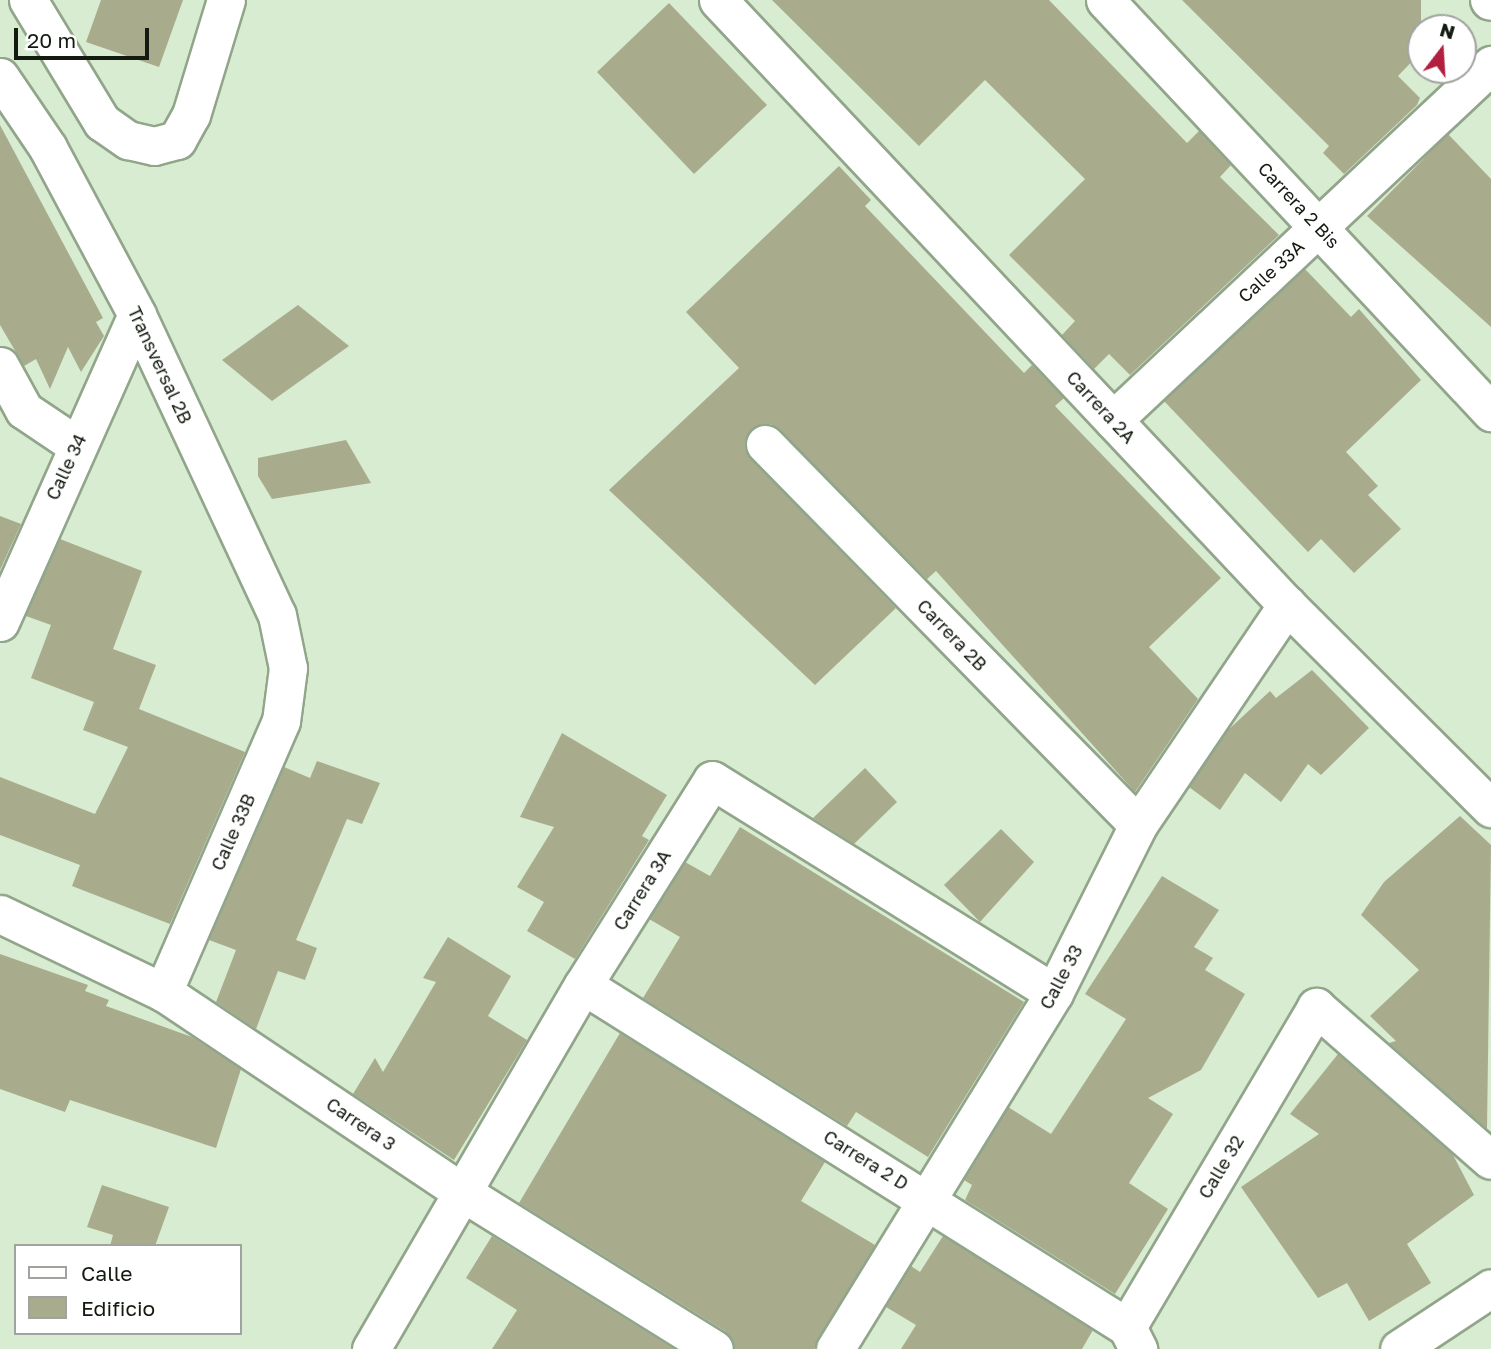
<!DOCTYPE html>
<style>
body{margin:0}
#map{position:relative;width:1491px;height:1349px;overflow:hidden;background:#d7ecd0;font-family:"Golos Text",sans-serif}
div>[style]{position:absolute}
.building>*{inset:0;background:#a8ac8d}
.roads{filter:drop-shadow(2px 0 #91a58a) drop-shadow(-2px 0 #91a58a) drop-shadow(0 2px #91a58a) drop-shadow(0 -2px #91a58a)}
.street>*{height:37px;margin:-18.5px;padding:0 18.5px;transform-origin:18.5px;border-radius:18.5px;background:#fff}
.secondary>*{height:38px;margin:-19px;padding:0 19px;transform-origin:19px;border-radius:19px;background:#fff}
span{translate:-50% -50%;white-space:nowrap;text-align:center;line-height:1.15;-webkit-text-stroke:5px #fff;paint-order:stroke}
.street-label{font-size:18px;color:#131a10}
.legend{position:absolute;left:14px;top:1244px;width:228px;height:91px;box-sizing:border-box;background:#fff;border:2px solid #a1a39f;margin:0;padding:9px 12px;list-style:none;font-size:21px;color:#131a10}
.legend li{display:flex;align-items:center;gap:14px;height:35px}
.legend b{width:35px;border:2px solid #a1a39f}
.north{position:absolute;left:1407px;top:14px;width:70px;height:70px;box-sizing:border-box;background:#fff;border:2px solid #a1a39f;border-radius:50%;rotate:17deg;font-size:19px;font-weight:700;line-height:28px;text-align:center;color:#131a10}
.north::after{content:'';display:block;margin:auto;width:24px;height:32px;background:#b21f3f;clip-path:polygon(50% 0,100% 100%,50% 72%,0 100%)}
.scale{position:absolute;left:14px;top:28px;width:135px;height:32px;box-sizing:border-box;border:4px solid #131a10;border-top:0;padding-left:9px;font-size:21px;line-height:24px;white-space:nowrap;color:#131a10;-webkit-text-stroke:5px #fff;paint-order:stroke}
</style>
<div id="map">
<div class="building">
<i style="clip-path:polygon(101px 0,183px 0,159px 67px,86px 42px)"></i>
<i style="clip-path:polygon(772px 0,1049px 0,1187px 143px,1199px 131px,1231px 165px,1220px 177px,1279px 235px,1130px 375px,1109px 354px,1094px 369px,1062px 335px,1075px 321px,1009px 255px,1085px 179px,985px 80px,919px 146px)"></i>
<i style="clip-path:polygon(1182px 0,1421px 0,1421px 52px,1398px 76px,1420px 98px,1417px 105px,1344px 174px,1323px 153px,1329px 146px)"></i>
<i style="clip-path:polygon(669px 3px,767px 105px,694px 174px,597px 72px)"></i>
<i style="clip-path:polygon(0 125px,103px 318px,96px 322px,104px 336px,81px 372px,68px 347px,50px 389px,36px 359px,24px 366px,0 325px)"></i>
<i style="clip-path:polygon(1448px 134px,1491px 179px,1491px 327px,1367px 216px)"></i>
<i style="clip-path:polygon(839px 166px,871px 200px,865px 206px,1024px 373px,1032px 365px,1064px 398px,1055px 406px,1221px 578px,1149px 647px,1198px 699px,1135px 792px,936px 571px,927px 579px,771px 424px,750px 430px,745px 449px,750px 458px,896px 608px,815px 685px,609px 490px,739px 368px,686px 312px)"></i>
<i style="clip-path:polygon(1305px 269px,1351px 317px,1359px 309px,1421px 380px,1346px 452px,1378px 486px,1368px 495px,1401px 529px,1354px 573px,1321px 539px,1308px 552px,1164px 401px)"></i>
<i style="clip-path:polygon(298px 305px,349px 346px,272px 401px,222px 360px)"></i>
<i style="clip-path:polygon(346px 440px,371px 483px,272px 499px,258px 476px,258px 458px)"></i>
<i style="clip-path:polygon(0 516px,21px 524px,0 570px)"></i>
<i style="clip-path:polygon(60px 539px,142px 571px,113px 649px,156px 665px,139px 709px,245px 752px,170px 924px,72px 886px,80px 865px,0 835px,0 777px,95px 814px,128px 747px,83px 730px,94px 702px,31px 678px,51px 625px,26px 616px)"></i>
<i style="clip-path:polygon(1312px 670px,1369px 728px,1321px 775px,1308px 764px,1281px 802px,1245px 773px,1220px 810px,1189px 787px,1227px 731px,1270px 691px,1276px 698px)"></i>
<i style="clip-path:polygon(562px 733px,667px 795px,642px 836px,649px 840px,575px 959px,527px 931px,544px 902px,517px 887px,554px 827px,520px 817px)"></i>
<i style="clip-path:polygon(317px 761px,380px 783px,362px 824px,347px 819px,296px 940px,317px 948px,305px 980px,278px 971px,256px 1029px,216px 1002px,236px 950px,209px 940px,284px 767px,310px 778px)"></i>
<i style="clip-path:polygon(865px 768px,897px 802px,854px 844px,813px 818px)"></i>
<i style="clip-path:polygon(1460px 816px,1491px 845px,1487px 1129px,1389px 1043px,1396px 1041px,1370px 1016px,1419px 970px,1361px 915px,1384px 882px)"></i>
<i style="clip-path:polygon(740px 827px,1024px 1002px,928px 1157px,856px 1112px,847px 1126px,643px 998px,680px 937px,649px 919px,685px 862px,710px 876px)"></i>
<i style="clip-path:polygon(1001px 829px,1034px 862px,980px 922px,944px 885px)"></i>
<i style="clip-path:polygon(1162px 876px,1219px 910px,1194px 947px,1213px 958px,1205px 970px,1245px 994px,1201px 1070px,1148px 1098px,1173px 1114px,1129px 1183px,1168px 1209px,1115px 1294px,965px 1200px,972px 1185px,964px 1180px,1008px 1107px,1051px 1134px,1126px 1019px,1085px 994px)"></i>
<i style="clip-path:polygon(448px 937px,511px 976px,488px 1016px,527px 1040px,454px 1160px,353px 1094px,375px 1058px,383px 1072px,436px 982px,423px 978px)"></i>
<i style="clip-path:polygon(0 954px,88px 985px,85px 991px,109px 1000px,106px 1006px,192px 1037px,241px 1069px,216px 1148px,70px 1100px,65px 1112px,0 1089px)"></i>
<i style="clip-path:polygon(620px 1033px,825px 1162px,801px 1201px,875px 1245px,814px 1349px,735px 1349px,725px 1331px,519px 1203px)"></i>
<i style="clip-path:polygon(1338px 1054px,1452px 1153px,1474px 1195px,1407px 1244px,1431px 1283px,1369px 1321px,1347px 1283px,1318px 1298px,1241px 1187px,1319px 1134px,1290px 1114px)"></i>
<i style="clip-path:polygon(102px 1185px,169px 1207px,155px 1246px,110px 1246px,113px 1235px,87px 1227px)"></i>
<i style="clip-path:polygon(492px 1236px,674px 1349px,492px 1349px,517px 1310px,466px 1278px)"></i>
<i style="clip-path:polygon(943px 1236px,1093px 1330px,1082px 1349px,901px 1349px,916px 1325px,886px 1307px,911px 1266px,920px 1272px)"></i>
</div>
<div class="roads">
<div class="street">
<i style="left:28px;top:0;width:143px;rotate:58.8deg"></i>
<i style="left:102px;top:122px;width:32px;rotate:35deg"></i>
<i style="left:128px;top:140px;width:27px;rotate:13deg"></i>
<i style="left:154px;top:146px;width:24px;rotate:-15deg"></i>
<i style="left:177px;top:140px;width:29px;rotate:-61deg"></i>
<i style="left:191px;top:115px;width:120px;rotate:-73.1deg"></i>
<i style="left:718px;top:0;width:831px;rotate:46.76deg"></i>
<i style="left:1287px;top:605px;width:288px;rotate:44.9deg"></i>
<i style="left:1105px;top:0;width:565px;rotate:46.87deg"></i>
<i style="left:0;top:77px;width:86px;rotate:55.9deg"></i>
<i style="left:48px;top:148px;width:189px;rotate:61.9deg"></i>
<i style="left:137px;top:315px;width:331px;rotate:65deg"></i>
<i style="left:277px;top:615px;width:54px;rotate:78.3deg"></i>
<i style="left:288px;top:668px;width:53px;rotate:97.5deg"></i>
<i style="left:281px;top:721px;width:296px;rotate:113.5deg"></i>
<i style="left:0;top:366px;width:50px;rotate:61.4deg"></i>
<i style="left:24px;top:410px;width:63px;rotate:33.9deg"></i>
<i style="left:1113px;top:420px;width:519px;rotate:-43.2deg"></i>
<i style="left:765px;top:444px;width:533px;rotate:45.61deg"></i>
<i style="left:0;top:622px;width:336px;rotate:-66deg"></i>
<i style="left:0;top:914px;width:181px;rotate:25.6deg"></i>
<i style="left:163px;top:992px;width:363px;rotate:33.8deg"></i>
<i style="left:465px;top:1194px;width:293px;rotate:31.9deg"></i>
<i style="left:583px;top:985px;width:643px;rotate:32.16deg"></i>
<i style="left:1127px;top:1327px;width:25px;rotate:63deg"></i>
<i style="left:1127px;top:1327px;width:372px;rotate:-59.4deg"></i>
<i style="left:1316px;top:1007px;width:232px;rotate:41.2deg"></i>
<i style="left:371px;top:1349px;width:421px;rotate:-59.8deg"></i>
<i style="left:583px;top:985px;width:242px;rotate:-57.8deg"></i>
<i style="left:712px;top:780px;width:403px;rotate:31.9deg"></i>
<i style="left:835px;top:1349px;width:418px;rotate:-58.4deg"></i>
<i style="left:1054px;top:993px;width:188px;rotate:-63.4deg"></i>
<i style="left:1138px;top:825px;width:266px;rotate:-55.9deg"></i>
<i style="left:1399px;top:1349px;width:110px;rotate:-33.5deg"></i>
</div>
<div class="secondary">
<i style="left:1490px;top:0;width:1px;rotate:45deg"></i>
</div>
</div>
<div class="street-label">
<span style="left:1299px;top:205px;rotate:47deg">Carrera 2 Bis</span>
<span style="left:1271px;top:271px;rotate:-43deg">Calle 33A</span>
<span style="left:160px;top:365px;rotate:65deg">Transversal 2B</span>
<span style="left:1101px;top:407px;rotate:47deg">Carrera 2A</span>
<span style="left:66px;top:467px;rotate:-65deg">Calle 34</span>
<span style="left:952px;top:635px;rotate:46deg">Carrera 2B</span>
<span style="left:233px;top:832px;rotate:-66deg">Calle 33B</span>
<span style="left:642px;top:890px;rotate:-58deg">Carrera 3A</span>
<span style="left:1061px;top:977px;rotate:-62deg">Calle 33</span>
<span style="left:361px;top:1124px;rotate:34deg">Carrera 3</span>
<span style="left:866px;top:1160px;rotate:32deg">Carrera 2 D</span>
<span style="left:1221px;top:1167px;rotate:-59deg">Calle 32</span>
</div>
<ul class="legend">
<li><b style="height:9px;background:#fff"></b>Calle</li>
<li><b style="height:19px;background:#a8ac8d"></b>Edificio</li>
</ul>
<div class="north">N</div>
<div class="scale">20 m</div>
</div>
